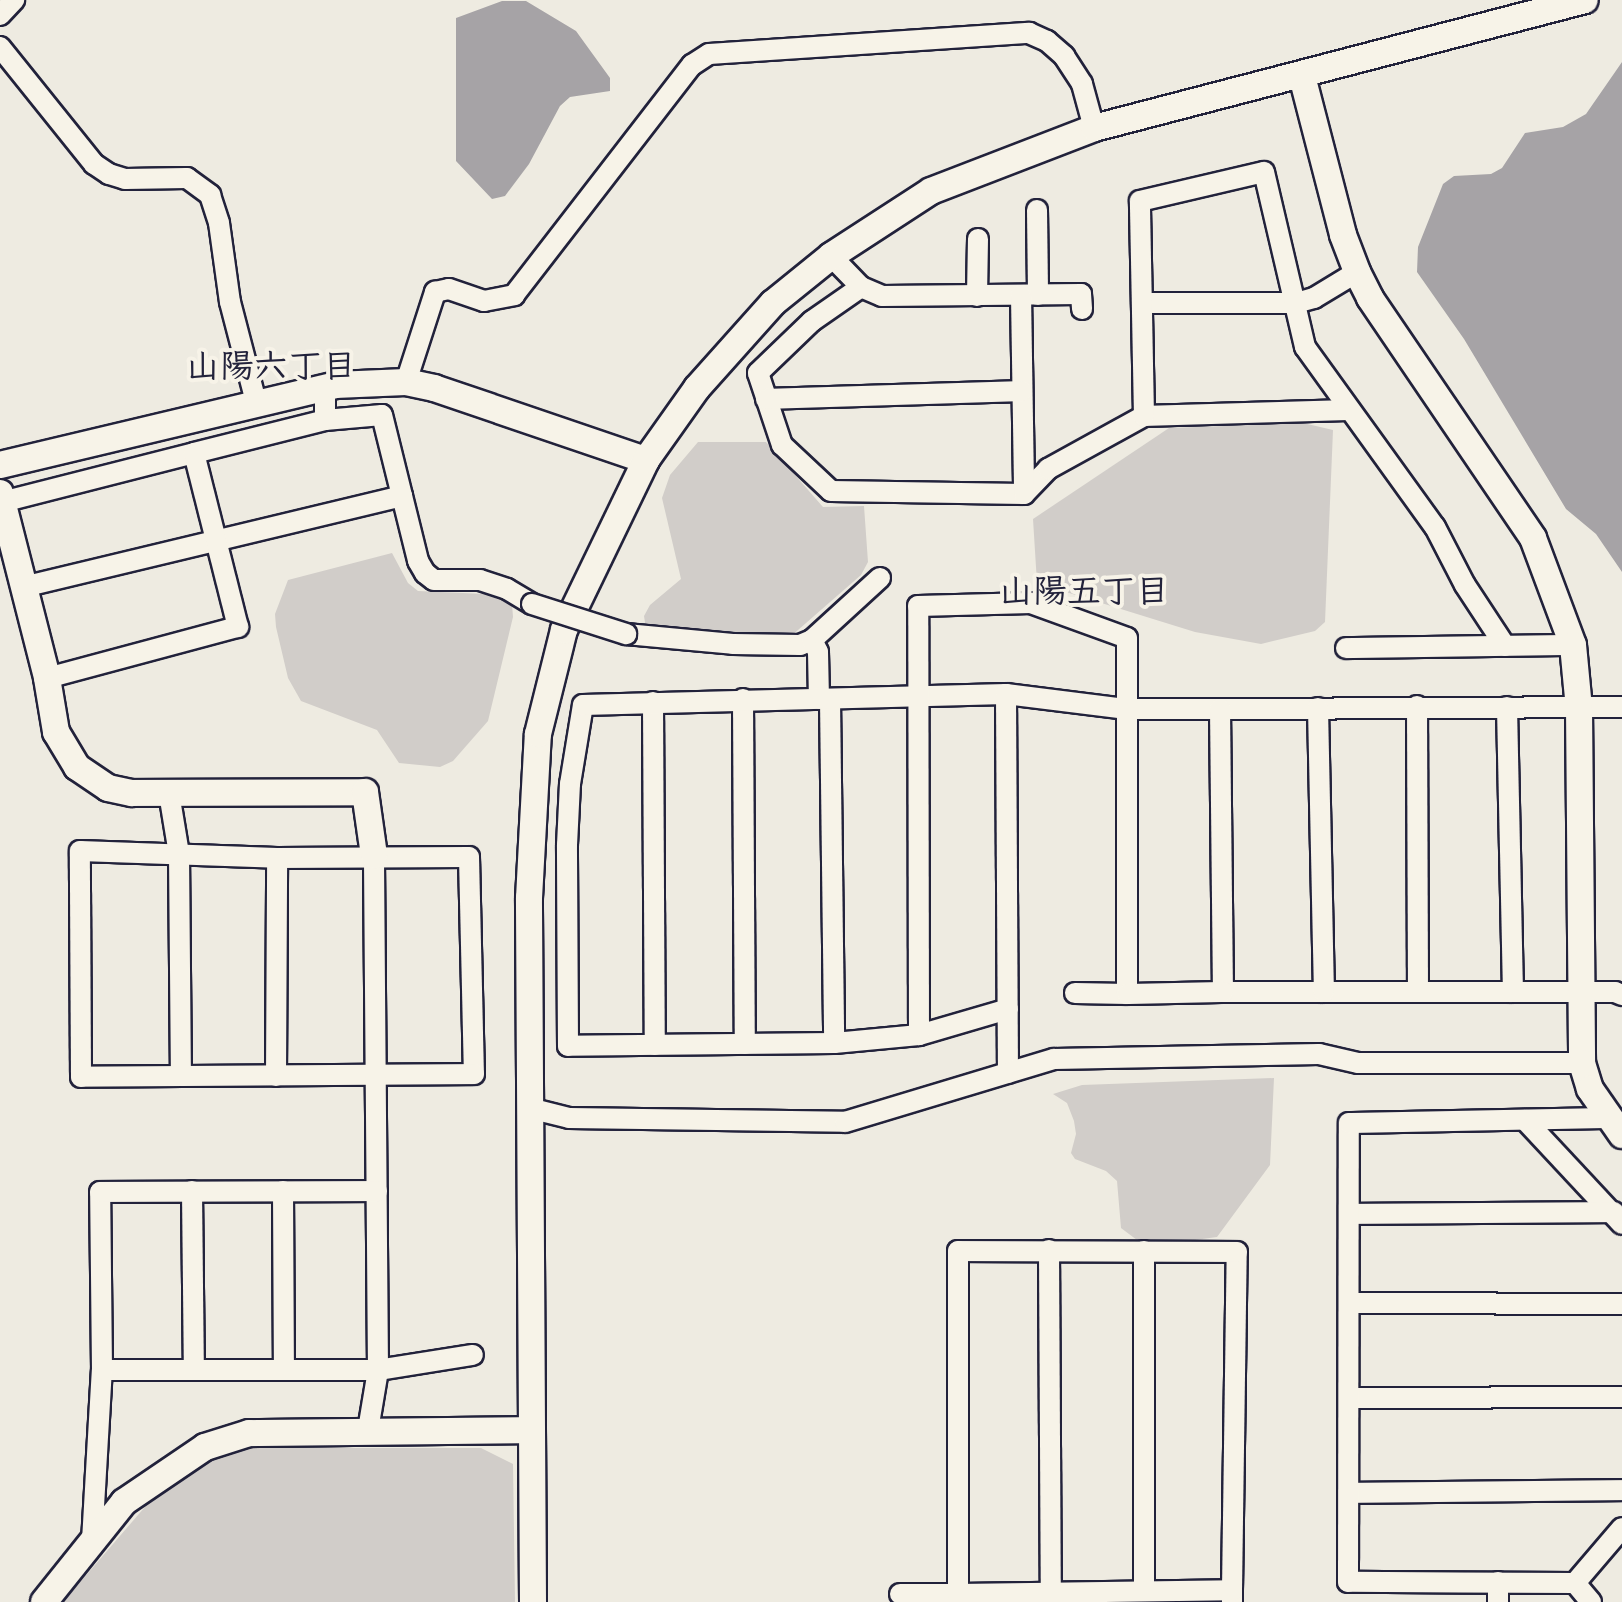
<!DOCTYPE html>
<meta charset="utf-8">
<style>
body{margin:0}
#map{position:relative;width:1622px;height:1602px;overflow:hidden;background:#eeebe1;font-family:"Indie Flower","Klee One",sans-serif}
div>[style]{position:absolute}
.green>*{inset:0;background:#d1cdc9}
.water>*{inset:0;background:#a6a3a6}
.roads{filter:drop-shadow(2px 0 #22223b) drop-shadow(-2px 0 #22223b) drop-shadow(0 2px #22223b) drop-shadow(0 -2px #22223b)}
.minor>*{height:20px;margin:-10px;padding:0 10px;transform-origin:10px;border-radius:10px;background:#f7f3e8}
.tertiary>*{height:26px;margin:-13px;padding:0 13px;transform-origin:13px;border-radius:13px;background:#f7f3e8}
.bridges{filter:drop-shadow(2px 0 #22223b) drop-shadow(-2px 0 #22223b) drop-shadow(0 2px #22223b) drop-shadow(0 -2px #22223b)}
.minor-bridge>*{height:20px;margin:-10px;padding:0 10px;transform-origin:10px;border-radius:10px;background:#f7f3e8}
span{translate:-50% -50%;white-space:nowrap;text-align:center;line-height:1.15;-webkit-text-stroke:8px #f7f3e8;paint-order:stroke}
.neighbourhood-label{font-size:34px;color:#22223b;font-weight:700}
</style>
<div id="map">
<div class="green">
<i style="clip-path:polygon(1303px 423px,1333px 430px,1325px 622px,1315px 631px,1261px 644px,1195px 632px,1037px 583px,1033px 519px,1169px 428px)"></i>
<i style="clip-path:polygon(698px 442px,766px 442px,823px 507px,864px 506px,868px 562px,861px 575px,790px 637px,646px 629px,644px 616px,650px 605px,681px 579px,662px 498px,670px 475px)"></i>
<i style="clip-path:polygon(392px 553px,408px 583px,418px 591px,485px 594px,512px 604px,513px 617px,488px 721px,453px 761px,440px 767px,399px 763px,377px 730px,301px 701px,288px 678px,276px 627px,275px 614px,288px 580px)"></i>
<i style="clip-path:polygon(1274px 1078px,1270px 1165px,1217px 1237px,1195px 1240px,1137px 1240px,1121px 1228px,1117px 1181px,1106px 1171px,1075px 1159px,1071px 1153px,1076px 1134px,1074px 1121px,1067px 1103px,1053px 1094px,1082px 1085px)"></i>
<i style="clip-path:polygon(239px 1448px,481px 1448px,513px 1464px,515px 1602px,63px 1602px,163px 1486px,193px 1461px)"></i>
</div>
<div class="water">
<i style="clip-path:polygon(502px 1px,526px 1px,576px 31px,610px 78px,610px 91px,570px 97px,560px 106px,529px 164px,505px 196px,492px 199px,456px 161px,456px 18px)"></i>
<i style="clip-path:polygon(1622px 62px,1622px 572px,1596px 534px,1566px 509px,1464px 339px,1417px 272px,1418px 247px,1443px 184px,1454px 176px,1491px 174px,1502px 168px,1525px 133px,1563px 127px,1586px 114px)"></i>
</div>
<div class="roads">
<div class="minor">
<i style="left:0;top:15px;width:21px;rotate:-47deg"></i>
<i style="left:0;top:47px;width:150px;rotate:51.2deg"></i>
<i style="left:94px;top:164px;width:18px;rotate:34deg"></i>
<i style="left:109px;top:174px;width:17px;rotate:17deg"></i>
<i style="left:125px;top:179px;width:62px;rotate:-0.9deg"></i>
<i style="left:187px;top:178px;width:29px;rotate:36deg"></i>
<i style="left:210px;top:195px;width:29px;rotate:72deg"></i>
<i style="left:219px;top:223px;width:80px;rotate:82.1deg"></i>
<i style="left:230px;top:302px;width:103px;rotate:75.4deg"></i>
<i style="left:1037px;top:210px;width:85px;rotate:89.3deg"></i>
<i style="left:831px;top:256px;width:43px;rotate:45.9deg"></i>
<i style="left:861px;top:287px;width:23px;rotate:23deg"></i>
<i style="left:882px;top:296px;width:199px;rotate:-0.6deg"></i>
<i style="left:1081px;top:294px;width:15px;rotate:86deg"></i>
<i style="left:861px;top:287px;width:60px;rotate:145.2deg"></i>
<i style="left:812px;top:321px;width:75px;rotate:136.1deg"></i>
<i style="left:758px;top:373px;width:76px;rotate:71.6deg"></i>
<i style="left:782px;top:445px;width:67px;rotate:43.2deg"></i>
<i style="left:831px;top:491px;width:193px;rotate:0.9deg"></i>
<i style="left:1024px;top:494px;width:35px;rotate:-46deg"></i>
<i style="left:1048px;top:469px;width:110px;rotate:-28.9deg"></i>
<i style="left:1144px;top:416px;width:203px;rotate:-1.7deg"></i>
<i style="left:1021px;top:295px;width:199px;rotate:89.1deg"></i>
<i style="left:977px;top:296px;width:57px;rotate:-89deg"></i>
<i style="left:1142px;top:303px;width:154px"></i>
<i style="left:1296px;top:303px;width:19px;rotate:-16deg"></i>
<i style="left:1314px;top:298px;width:50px;rotate:-31.2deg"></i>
<i style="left:406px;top:382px;width:95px;rotate:-72.1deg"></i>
<i style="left:435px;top:292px;width:14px;rotate:-12deg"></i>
<i style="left:449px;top:289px;width:37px;rotate:19deg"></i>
<i style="left:484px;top:301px;width:31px;rotate:-11deg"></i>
<i style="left:514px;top:295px;width:291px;rotate:-52.3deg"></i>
<i style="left:692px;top:65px;width:20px;rotate:-33deg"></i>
<i style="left:709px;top:54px;width:321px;rotate:-3.8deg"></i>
<i style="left:1029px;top:33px;width:20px;rotate:24deg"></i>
<i style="left:1047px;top:41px;width:23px;rotate:41deg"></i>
<i style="left:1064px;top:56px;width:33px;rotate:57deg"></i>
<i style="left:1082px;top:84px;width:46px;rotate:74.7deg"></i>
<i style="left:325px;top:387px;width:33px;rotate:90deg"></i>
<i style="left:325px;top:420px;width:57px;rotate:-5deg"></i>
<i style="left:382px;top:415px;width:150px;rotate:76.1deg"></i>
<i style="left:418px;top:561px;width:14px;rotate:60deg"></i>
<i style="left:425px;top:573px;width:11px;rotate:38deg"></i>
<i style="left:434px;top:580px;width:46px"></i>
<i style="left:480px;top:580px;width:28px;rotate:18deg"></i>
<i style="left:507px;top:589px;width:29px;rotate:31deg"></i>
<i style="left:766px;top:399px;width:256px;rotate:-1.8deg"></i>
<i style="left:1144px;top:416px;width:215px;rotate:-91.1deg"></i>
<i style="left:1140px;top:201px;width:127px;rotate:-13.2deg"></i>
<i style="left:1264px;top:172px;width:180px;rotate:76.8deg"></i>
<i style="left:1305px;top:347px;width:222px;rotate:54.2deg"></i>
<i style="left:1435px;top:527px;width:65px;rotate:62.7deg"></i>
<i style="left:1465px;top:585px;width:73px;rotate:56.7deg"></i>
<i style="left:2px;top:502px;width:198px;rotate:-14.3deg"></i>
<i style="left:23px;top:587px;width:390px;rotate:-13.5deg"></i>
<i style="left:626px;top:634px;width:107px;rotate:5.3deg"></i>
<i style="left:733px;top:644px;width:67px;rotate:0.9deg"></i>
<i style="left:800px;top:645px;width:13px;rotate:-23deg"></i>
<i style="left:812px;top:640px;width:92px;rotate:-42.4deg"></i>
<i style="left:812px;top:640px;width:13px;rotate:63deg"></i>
<i style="left:818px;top:652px;width:47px;rotate:88.8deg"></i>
<i style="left:1346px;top:648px;width:227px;rotate:-0.8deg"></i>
<i style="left:47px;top:678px;width:198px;rotate:-15deg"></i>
<i style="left:238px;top:627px;width:179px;rotate:-104.2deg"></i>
<i style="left:194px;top:453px;width:135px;rotate:-14.1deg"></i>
<i style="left:1006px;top:694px;width:122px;rotate:7.1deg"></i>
<i style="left:1127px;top:709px;width:93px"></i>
<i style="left:743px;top:699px;width:345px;rotate:89.7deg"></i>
<i style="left:830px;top:699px;width:344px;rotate:89.3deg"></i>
<i style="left:653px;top:702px;width:343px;rotate:89.7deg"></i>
<i style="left:1417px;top:706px;width:286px;rotate:89.8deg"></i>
<i style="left:1507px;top:707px;width:285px;rotate:88.8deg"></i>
<i style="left:1622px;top:707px;width:402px;rotate:179.7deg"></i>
<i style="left:1220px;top:709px;width:283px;rotate:89.4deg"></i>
<i style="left:1223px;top:992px;width:392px"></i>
<i style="left:1615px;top:992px;width:8px;rotate:23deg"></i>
<i style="left:1318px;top:708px;width:284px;rotate:88.8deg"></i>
<i style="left:169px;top:793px;width:62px;rotate:80.7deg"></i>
<i style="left:179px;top:854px;width:222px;rotate:89.5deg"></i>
<i style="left:80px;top:851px;width:197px;rotate:2deg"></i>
<i style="left:277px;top:858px;width:192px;rotate:-0.3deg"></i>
<i style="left:469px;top:857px;width:217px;rotate:88.7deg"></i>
<i style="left:474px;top:1074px;width:393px;rotate:179.6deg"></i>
<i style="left:81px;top:1077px;width:226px;rotate:-90.3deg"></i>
<i style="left:1075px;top:993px;width:52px;rotate:1.1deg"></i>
<i style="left:1008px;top:1009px;width:93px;rotate:163.7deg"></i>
<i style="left:919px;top:1035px;width:85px;rotate:174.6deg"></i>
<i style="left:834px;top:1043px;width:266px;rotate:179.4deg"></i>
<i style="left:568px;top:1046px;width:201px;rotate:-90.3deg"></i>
<i style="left:567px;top:845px;width:61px;rotate:-87.2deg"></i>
<i style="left:570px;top:784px;width:80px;rotate:-80.7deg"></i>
<i style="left:583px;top:705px;width:423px;rotate:-1.5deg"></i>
<i style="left:1006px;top:694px;width:379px;rotate:89.7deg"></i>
<i style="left:919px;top:1035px;width:429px;rotate:-90.1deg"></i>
<i style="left:918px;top:606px;width:113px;rotate:-1.5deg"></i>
<i style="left:1031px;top:603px;width:102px;rotate:20deg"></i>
<i style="left:1127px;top:638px;width:356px;rotate:90deg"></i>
<i style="left:1127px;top:994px;width:96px;rotate:-1.2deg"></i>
<i style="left:276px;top:1076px;width:218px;rotate:-89.7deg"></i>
<i style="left:529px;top:1108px;width:41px;rotate:14deg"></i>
<i style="left:569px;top:1118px;width:276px;rotate:0.8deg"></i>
<i style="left:845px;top:1122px;width:218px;rotate:-16.8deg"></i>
<i style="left:1054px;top:1059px;width:265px;rotate:-1.1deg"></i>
<i style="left:1319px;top:1054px;width:40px;rotate:13deg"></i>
<i style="left:1358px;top:1063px;width:224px"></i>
<i style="left:1525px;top:1120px;width:142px;rotate:47deg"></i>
<i style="left:192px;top:1191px;width:179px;rotate:89.4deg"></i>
<i style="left:283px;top:1191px;width:179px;rotate:89.7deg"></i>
<i style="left:1349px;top:1214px;width:265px;rotate:-0.4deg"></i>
<i style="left:1049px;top:1250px;width:341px;rotate:89.7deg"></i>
<i style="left:1144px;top:1251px;width:340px;rotate:90deg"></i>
<i style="left:1349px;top:1303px;width:273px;rotate:0.2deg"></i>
<i style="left:102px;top:1370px;width:276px"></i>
<i style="left:378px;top:1370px;width:96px;rotate:-9deg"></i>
<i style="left:1350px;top:1398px;width:272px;rotate:-0.2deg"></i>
<i style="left:368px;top:1430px;width:61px;rotate:-80.5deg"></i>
<i style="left:378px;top:1370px;width:515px;rotate:-90.45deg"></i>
<i style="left:1349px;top:1493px;width:273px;rotate:-0.6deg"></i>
<i style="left:92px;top:1541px;width:171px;rotate:-86.7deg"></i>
<i style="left:102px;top:1370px;width:178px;rotate:-90.6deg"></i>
<i style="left:100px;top:1192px;width:277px;rotate:-0.2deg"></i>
<i style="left:1575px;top:1583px;width:72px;rotate:-49.5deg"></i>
<i style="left:900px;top:1594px;width:58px"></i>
<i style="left:958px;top:1594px;width:8px;rotate:90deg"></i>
<i style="left:1232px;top:1602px;width:12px;rotate:-90deg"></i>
<i style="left:1232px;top:1590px;width:338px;rotate:-89.2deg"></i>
<i style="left:1237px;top:1252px;width:279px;rotate:-179.8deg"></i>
<i style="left:958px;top:1251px;width:343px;rotate:90deg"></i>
<i style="left:958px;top:1594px;width:274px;rotate:-0.8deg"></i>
<i style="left:1498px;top:1602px;width:20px;rotate:-90deg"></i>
<i style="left:1591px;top:1602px;width:25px;rotate:-130deg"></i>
<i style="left:1575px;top:1583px;width:227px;rotate:-179.7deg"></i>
<i style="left:1348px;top:1582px;width:459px;rotate:-89.9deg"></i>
<i style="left:1349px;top:1123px;width:259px;rotate:-1.1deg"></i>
</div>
<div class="tertiary">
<i style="left:1302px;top:76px;width:164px;rotate:75.5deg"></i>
<i style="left:1343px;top:235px;width:40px;rotate:69deg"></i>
<i style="left:1357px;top:272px;width:29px;rotate:63deg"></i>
<i style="left:1370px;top:298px;width:290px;rotate:55.8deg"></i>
<i style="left:1533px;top:538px;width:114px;rotate:69.5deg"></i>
<i style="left:1573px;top:645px;width:63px;rotate:84.6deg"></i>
<i style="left:1579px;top:708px;width:355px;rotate:89.5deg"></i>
<i style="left:1582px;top:1063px;width:27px;rotate:73deg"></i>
<i style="left:1590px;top:1089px;width:56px;rotate:55.2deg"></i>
<i style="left:0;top:465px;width:344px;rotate:-13.4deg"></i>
<i style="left:335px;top:385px;width:71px;rotate:-2.4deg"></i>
<i style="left:406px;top:382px;width:29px;rotate:12deg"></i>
<i style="left:434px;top:388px;width:224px;rotate:18.8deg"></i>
<i style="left:0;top:493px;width:191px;rotate:75.7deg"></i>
<i style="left:47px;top:678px;width:55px;rotate:80.5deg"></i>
<i style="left:56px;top:732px;width:41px;rotate:59deg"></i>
<i style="left:77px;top:767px;width:37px;rotate:34deg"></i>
<i style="left:108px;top:788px;width:25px;rotate:12deg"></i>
<i style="left:132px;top:793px;width:233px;rotate:-0.2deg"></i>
<i style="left:365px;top:792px;width:64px;rotate:81.9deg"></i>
<i style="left:44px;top:1602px;width:128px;rotate:-51.3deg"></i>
<i style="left:124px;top:1502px;width:98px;rotate:-34.2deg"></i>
<i style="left:205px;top:1447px;width:46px;rotate:-17.7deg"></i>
<i style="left:249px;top:1433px;width:280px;rotate:-0.6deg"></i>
<i style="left:533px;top:1602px;width:704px;rotate:-90.33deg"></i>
<i style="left:529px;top:898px;width:164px;rotate:-86.9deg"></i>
<i style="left:538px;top:734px;width:107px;rotate:-76deg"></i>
<i style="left:564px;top:630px;width:189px;rotate:-64.2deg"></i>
<i style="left:646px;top:460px;width:88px;rotate:-54.7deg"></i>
<i style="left:697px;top:388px;width:114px;rotate:-48.2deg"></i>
<i style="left:773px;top:303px;width:75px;rotate:-39deg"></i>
<i style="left:831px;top:256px;width:119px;rotate:-33deg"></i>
<i style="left:931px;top:191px;width:175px;rotate:-21.1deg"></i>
<i style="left:1094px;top:128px;width:507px;rotate:-14.61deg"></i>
</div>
</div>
<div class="bridges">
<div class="minor-bridge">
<i style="left:532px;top:604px;width:99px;rotate:17.7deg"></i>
</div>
</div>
<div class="neighbourhood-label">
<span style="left:271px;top:370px">山陽六丁目</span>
<span style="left:1084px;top:595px">山陽五丁目</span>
</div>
</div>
